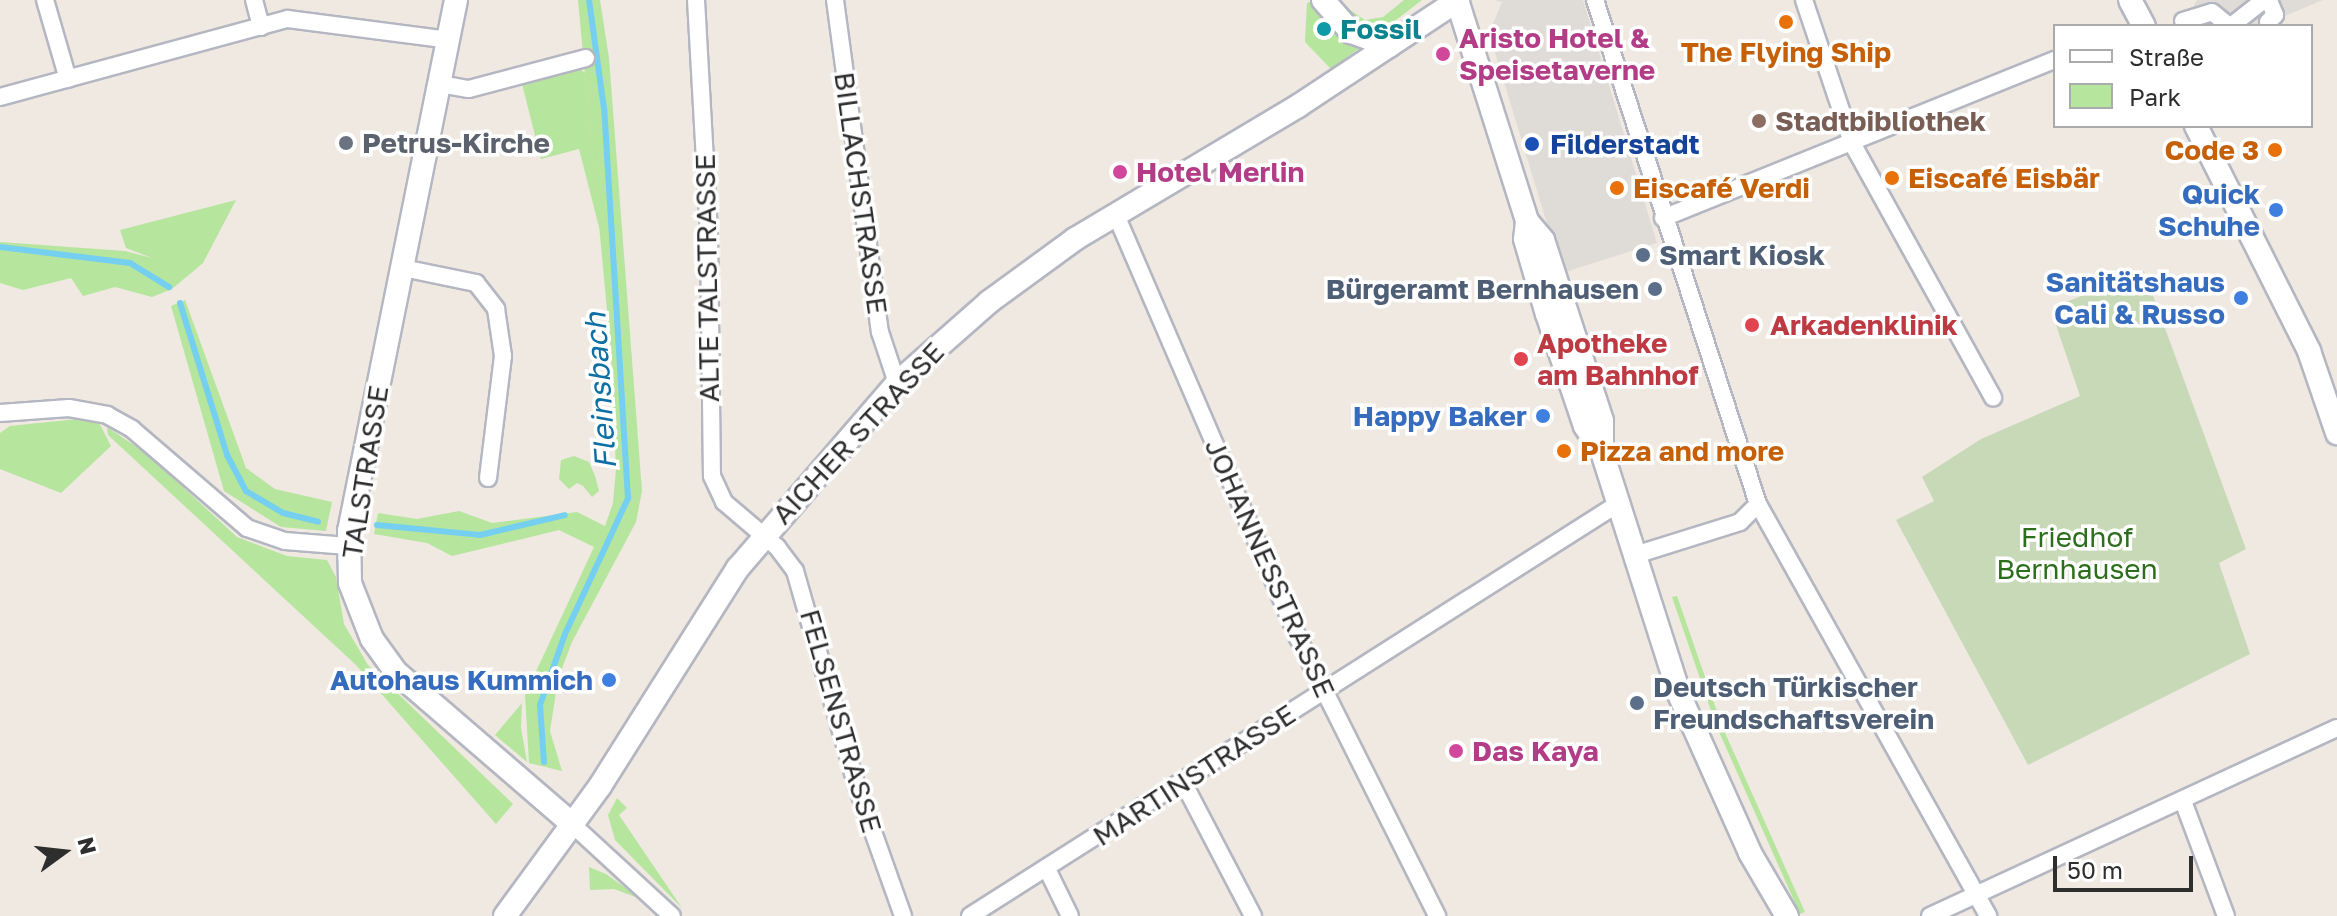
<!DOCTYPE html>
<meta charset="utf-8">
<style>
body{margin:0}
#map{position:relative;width:2337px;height:916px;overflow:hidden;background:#efe9e1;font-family:"Golos Text",sans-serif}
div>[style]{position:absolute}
.green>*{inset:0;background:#b6e59e}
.cemetery>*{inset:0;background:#c8d9b8}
.plaza>*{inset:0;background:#dfdcd8}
.stream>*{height:6px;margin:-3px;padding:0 3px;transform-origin:3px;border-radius:3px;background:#75cff0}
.roads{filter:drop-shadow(2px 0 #b4b7c1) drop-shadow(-2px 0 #b4b7c1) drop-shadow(0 2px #b4b7c1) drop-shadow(0 -2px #b4b7c1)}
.street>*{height:16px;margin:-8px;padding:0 8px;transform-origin:8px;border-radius:8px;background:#fff}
.secondary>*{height:22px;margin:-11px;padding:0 11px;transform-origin:11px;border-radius:11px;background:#fff}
.dots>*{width:22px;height:22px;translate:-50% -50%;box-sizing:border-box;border:4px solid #fff;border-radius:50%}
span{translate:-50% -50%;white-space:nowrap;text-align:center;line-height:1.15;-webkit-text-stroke:7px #fff;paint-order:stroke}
.culture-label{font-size:28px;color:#0d838f;font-weight:700}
.left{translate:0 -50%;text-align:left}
.hotel-label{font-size:28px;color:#b23c85;font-weight:700}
.food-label{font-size:28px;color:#c56008;font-weight:700}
.right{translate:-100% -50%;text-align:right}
.education-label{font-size:28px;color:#785e54;font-weight:700}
.worship-label{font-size:28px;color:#5b616d;font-weight:700}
.transit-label{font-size:28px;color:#164399;font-weight:700}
.street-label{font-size:28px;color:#2e2e2e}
.shop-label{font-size:28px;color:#366cbe;font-weight:700}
.service-label{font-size:28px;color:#4e5e75;font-weight:700}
.health-label{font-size:28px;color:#be3a42;font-weight:700}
.park-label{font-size:28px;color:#2c6e1b}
.water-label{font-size:30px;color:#0d6fa3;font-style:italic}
.legend{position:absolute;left:2053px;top:24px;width:260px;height:104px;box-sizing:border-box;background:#fff;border:2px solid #ababab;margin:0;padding:10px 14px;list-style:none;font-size:24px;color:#2e2e2e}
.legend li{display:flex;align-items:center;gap:16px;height:40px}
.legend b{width:40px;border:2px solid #ababab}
.north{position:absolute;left:24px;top:812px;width:80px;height:80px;-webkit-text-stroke:6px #fff;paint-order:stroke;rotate:75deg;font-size:22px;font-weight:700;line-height:32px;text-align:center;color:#2e2e2e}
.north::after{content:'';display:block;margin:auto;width:28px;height:36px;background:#2e2e2e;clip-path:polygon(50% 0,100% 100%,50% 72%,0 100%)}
.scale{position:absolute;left:2053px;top:856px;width:140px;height:36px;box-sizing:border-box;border:4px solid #2e2e2e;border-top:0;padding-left:10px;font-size:24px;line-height:28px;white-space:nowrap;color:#2e2e2e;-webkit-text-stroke:6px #fff;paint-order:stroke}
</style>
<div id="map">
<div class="green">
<i style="clip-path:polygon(578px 0,600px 0,609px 58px,642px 491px,636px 522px,572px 642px,558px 679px,550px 731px,562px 771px,529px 763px,525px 695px,594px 547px,559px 530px,452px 556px,427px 543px,374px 534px,378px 513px,417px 519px,459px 511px,492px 523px,577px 512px,605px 526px,613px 503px,616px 469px,611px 353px)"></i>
<i style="clip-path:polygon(1316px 0,1361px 47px,1331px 69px,1305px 42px,1307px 3px)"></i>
<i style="clip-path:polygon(1335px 0,1365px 20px,1383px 17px,1404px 0,1422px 0,1387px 27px,1372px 30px,1361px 27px)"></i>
<i style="clip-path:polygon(580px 69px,585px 73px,600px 231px,579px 149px,541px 159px,522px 84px)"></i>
<i style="clip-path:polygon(236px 200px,203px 263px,172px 289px,152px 297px,115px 287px,83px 296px,71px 278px,23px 290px,0 283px,0 242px,125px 251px,152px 258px,126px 248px,120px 230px)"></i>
<i style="clip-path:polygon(185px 300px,246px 468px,275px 489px,332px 502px,326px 531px,281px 527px,224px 491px,171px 306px)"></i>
<i style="clip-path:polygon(96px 417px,111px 446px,61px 493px,0 469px,0 433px,10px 426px)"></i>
<i style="clip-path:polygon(107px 427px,147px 454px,237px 537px,287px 556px,327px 560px,336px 577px,344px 624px,368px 665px,513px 804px,496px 824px,356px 665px,108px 435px)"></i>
<i style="clip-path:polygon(574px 456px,589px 462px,595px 476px,599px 491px,592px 497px,583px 486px,577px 483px,569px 489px,559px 479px,561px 460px)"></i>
<i style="clip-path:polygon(1677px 596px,1722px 726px,1805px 912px,1800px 914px,1716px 725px,1672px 597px)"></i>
<i style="clip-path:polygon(522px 703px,521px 728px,527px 762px,495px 735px)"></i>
<i style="clip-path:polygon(617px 798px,627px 808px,619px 815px,682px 908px,615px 840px,608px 815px)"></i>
<i style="clip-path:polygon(589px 867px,606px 874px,641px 899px,614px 889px,590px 890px)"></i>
</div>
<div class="cemetery">
<i style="clip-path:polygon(2144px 271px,2246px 549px,2219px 563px,2250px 654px,2028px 765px,1896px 520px,1934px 501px,1922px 477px,1981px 439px,2080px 396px,2052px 313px,2056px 306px)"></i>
</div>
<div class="plaza">
<i style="clip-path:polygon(1494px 0,1583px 0,1657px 243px,1562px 273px,1489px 33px,1502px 2px)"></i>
<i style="clip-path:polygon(2197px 0,2323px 0,2261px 26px,2175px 26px,2182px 25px)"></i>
</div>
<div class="stream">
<i style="left:0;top:247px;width:131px;rotate:7deg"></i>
<i style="left:130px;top:263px;width:46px;rotate:31.6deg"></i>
<i style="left:180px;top:303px;width:159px;rotate:72.8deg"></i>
<i style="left:227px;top:455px;width:41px;rotate:62.2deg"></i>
<i style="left:246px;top:491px;width:43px;rotate:30.7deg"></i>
<i style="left:283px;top:513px;width:36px;rotate:14deg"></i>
<i style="left:377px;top:525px;width:103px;rotate:5.5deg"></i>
<i style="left:480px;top:535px;width:87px;rotate:-13.2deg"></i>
<i style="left:544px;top:762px;width:57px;rotate:-94deg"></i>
<i style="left:540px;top:705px;width:75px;rotate:-70.6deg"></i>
<i style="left:565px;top:634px;width:150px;rotate:-65.1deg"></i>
<i style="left:628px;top:498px;width:390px;rotate:-93.5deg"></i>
<i style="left:604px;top:109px;width:110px;rotate:-97.8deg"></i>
</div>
<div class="roads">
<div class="street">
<i style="left:45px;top:0;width:82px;rotate:73.8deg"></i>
<i style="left:254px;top:0;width:28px;rotate:75deg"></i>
<i style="left:696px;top:0;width:234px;rotate:86.8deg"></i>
<i style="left:709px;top:234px;width:242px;rotate:89.3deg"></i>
<i style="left:712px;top:476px;width:29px;rotate:65deg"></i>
<i style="left:724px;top:502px;width:70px;rotate:40.3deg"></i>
<i style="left:777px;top:547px;width:30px;rotate:53deg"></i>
<i style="left:795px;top:571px;width:222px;rotate:74deg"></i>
<i style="left:856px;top:784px;width:140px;rotate:70.4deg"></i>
<i style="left:835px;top:0;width:335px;rotate:82.3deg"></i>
<i style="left:880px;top:332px;width:54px;rotate:71.6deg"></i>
<i style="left:1595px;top:0;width:530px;rotate:72.08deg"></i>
<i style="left:1758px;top:504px;width:472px;rotate:60.8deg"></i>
<i style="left:1804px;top:0;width:151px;rotate:71.4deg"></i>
<i style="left:1852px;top:143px;width:291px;rotate:61deg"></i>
<i style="left:2183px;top:21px;width:30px;rotate:-17deg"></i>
<i style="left:2212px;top:12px;width:22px;rotate:39deg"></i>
<i style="left:2268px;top:22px;width:10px;rotate:-45deg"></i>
<i style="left:2275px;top:15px;width:16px;rotate:-112deg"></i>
<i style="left:2231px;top:26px;width:42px;rotate:-38.2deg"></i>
<i style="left:440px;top:84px;width:29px;rotate:10deg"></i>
<i style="left:469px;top:89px;width:121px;rotate:-14.8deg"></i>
<i style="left:0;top:97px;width:298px;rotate:-15.2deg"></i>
<i style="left:288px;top:19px;width:162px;rotate:7.4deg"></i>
<i style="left:1116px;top:215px;width:458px;rotate:66.7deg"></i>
<i style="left:1297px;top:636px;width:313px;rotate:63.4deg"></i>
<i style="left:1663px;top:218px;width:423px;rotate:-22deg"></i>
<i style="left:403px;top:268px;width:75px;rotate:11.6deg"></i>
<i style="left:476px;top:283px;width:33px;rotate:52deg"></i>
<i style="left:496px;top:309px;width:48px;rotate:81.5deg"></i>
<i style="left:503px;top:356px;width:123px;rotate:97deg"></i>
<i style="left:0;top:413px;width:69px;rotate:-4.1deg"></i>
<i style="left:69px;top:408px;width:39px;rotate:10deg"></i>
<i style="left:107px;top:415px;width:29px;rotate:29deg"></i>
<i style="left:132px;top:429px;width:152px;rotate:40.7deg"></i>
<i style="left:247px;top:528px;width:40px;rotate:18.9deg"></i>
<i style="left:285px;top:541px;width:63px;rotate:4.5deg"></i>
<i style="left:1635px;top:555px;width:110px;rotate:-17.4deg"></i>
<i style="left:1740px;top:522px;width:25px;rotate:-45deg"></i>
<i style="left:1183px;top:782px;width:151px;rotate:62.4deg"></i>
<i style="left:2183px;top:801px;width:123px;rotate:69.5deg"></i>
<i style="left:573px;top:825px;width:134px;rotate:42.6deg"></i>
<i style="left:1047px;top:869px;width:52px;rotate:63.9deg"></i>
<i style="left:970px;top:916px;width:769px;rotate:-32.47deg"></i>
<i style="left:1930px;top:916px;width:448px;rotate:-24.8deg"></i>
</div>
<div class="secondary">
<i style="left:456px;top:0;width:542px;rotate:101.39deg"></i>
<i style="left:349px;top:531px;width:52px;rotate:88.9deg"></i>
<i style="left:350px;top:583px;width:60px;rotate:68.6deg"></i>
<i style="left:372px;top:639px;width:41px;rotate:54deg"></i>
<i style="left:396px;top:672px;width:234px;rotate:40.8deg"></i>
<i style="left:1323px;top:0;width:43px;rotate:48.8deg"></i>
<i style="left:1351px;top:32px;width:41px;rotate:19.7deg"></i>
<i style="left:1457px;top:0;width:232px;rotate:72.4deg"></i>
<i style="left:1527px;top:221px;width:25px;rotate:50deg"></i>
<i style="left:1543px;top:240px;width:190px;rotate:71.9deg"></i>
<i style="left:1602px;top:421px;width:31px;rotate:90deg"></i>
<i style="left:1602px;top:452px;width:254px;rotate:72.3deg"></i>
<i style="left:1679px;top:694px;width:174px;rotate:65.9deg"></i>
<i style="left:1750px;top:853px;width:73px;rotate:59.6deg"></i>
<i style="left:2130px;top:0;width:30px;rotate:62deg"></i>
<i style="left:2196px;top:126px;width:252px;rotate:63.3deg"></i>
<i style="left:2309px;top:351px;width:87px;rotate:71.1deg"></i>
<i style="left:1527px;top:221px;width:18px;rotate:96deg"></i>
<i style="left:1525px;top:239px;width:78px;rotate:73.7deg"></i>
<i style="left:1547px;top:314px;width:118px;rotate:71.3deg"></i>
<i style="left:1585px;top:426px;width:31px;rotate:57deg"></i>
<i style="left:505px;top:916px;width:161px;rotate:-53.8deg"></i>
<i style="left:600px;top:786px;width:258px;rotate:-57.7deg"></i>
<i style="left:738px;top:568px;width:244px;rotate:-49.3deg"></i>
<i style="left:897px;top:383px;width:123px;rotate:-41.4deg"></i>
<i style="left:989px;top:302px;width:107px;rotate:-36.2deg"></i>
<i style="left:1075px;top:239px;width:260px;rotate:-30.8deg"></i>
<i style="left:1298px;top:106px;width:192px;rotate:-33.5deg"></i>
</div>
</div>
<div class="dots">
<i style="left:1786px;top:22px;background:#e8710a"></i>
<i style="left:1324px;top:29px;background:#0f9aa8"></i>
<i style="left:1443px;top:54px;background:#d1479c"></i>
<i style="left:1759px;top:121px;background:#8d6e63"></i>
<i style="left:346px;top:143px;background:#6b7280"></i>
<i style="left:1532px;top:144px;background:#1a4fb4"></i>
<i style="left:2275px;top:150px;background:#e8710a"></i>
<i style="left:1120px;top:172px;background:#d1479c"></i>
<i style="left:1892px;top:178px;background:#e8710a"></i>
<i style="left:1617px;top:188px;background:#e8710a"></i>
<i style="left:2276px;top:210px;background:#3f7fe0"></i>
<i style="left:1643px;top:255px;background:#5c6f8a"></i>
<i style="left:1655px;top:289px;background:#5c6f8a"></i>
<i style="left:2241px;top:298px;background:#3f7fe0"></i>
<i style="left:1752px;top:325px;background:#e0444e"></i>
<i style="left:1521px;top:359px;background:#e0444e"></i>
<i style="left:1543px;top:416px;background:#3f7fe0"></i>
<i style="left:1564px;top:451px;background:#e8710a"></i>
<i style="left:609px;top:680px;background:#3f7fe0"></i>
<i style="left:1637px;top:703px;background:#5c6f8a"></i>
<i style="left:1456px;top:751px;background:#d1479c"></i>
</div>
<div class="culture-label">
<span class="left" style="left:1340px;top:29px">Fossil</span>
</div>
<div class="hotel-label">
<span class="left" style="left:1459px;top:54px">Aristo Hotel &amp;<br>Speisetaverne</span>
<span class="left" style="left:1136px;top:172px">Hotel Merlin</span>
<span class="left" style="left:1472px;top:751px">Das Kaya</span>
</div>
<div class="food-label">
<span style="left:1786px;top:52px">The Flying Ship</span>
<span class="right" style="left:2259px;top:150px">Code 3</span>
<span class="left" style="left:1908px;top:178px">Eiscafé Eisbär</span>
<span class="left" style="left:1633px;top:188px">Eiscafé Verdi</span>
<span class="left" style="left:1580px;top:451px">Pizza and more</span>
</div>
<div class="education-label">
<span class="left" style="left:1775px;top:121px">Stadtbibliothek</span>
</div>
<div class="worship-label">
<span class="left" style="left:362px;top:143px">Petrus-Kirche</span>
</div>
<div class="transit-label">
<span class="left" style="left:1550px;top:144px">Filderstadt</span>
</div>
<div class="street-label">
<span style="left:861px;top:193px;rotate:82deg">BILLACHSTRASSE</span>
<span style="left:707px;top:278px;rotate:-91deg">ALTE TALSTRASSE</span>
<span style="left:858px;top:433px;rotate:-47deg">AICHER STRASSE</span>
<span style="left:365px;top:472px;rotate:-81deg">TALSTRASSE</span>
<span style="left:1270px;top:568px;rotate:66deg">JOHANNESSTRASSE</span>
<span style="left:841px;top:721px;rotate:74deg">FELSENSTRASSE</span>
<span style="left:1194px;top:775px;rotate:-33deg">MARTINSTRASSE</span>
</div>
<div class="shop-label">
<span class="right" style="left:2260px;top:210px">Quick<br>Schuhe</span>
<span class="right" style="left:2225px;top:298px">Sanitätshaus<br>Cali &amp; Russo</span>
<span class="right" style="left:1527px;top:416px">Happy Baker</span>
<span class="right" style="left:593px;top:680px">Autohaus Kummich</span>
</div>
<div class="service-label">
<span class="left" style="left:1659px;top:255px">Smart Kiosk</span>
<span class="right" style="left:1639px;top:289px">Bürgeramt Bernhausen</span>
<span class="left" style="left:1653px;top:703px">Deutsch Türkischer<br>Freundschaftsverein</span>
</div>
<div class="health-label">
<span class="left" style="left:1770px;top:325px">Arkadenklinik</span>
<span class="left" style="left:1537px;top:359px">Apotheke<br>am Bahnhof</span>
</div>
<div class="park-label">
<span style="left:2077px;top:553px">Friedhof<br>Bernhausen</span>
</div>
<div class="water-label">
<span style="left:600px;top:391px;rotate:-94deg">Fleinsbach</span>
</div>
<ul class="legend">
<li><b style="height:10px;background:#fff"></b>Straße</li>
<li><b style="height:22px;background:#b6e59e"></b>Park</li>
</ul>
<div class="north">N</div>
<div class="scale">50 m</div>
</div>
